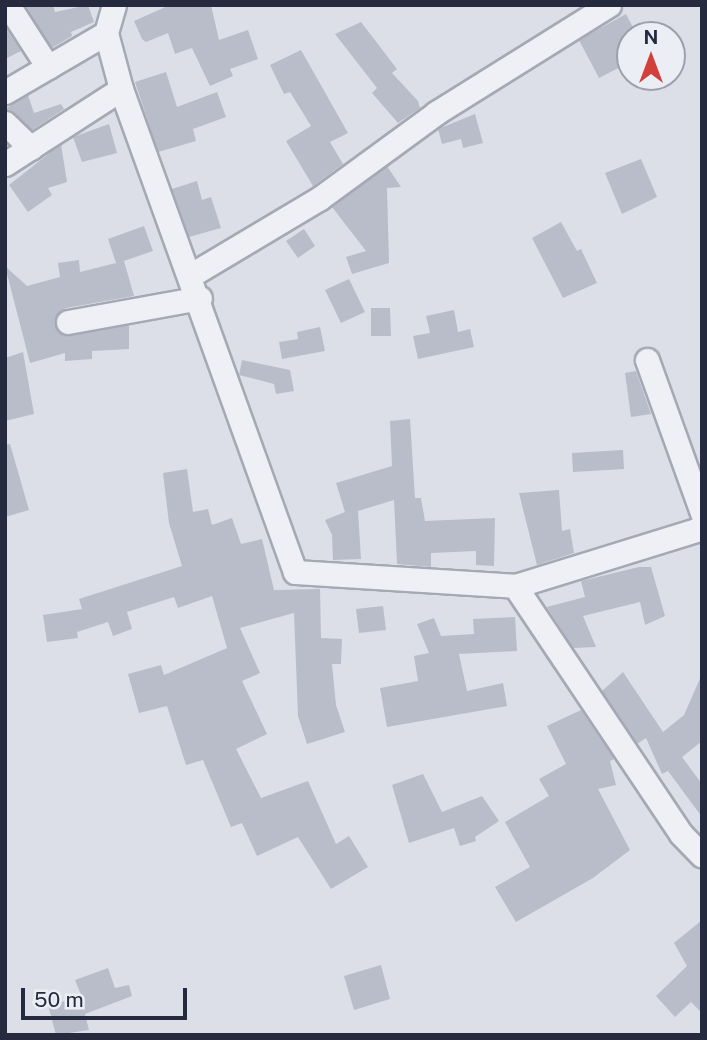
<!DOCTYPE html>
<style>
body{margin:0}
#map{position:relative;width:707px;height:1040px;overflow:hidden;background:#dcdfe7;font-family:"Public Sans",sans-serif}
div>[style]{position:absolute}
.building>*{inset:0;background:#b9bdca}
.roads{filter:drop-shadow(2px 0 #a5a9b4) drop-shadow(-2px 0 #a5a9b4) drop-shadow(0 2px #a5a9b4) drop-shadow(0 -2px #a5a9b4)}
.minor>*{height:23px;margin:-11.5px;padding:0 11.5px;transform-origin:11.5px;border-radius:11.5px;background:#eff0f5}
span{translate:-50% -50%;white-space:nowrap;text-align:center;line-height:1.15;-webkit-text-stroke:7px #eceef5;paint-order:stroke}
.frame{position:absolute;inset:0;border:7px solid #262a3e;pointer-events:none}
.north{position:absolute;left:616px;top:21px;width:70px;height:70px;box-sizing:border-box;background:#eceef5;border:2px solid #9da0ac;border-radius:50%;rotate:0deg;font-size:19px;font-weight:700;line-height:28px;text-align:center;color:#262a3e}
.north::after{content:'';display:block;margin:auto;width:24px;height:32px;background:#d3403b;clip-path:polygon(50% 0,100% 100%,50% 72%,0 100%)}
.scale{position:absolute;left:21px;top:988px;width:166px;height:32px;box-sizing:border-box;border:4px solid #262a3e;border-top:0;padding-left:9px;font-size:21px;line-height:24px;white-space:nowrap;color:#262a3e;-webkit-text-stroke:5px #eceef5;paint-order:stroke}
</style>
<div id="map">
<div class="building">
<i style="clip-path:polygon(25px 5px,53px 5px,55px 12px,88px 5px,94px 22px,71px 32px,72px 36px,52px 48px)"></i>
<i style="clip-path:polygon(170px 5px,211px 5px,219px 40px,248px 30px,258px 59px,230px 69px,233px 76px,210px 86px,192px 48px,175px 54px,168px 33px,146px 42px,142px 39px,134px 21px)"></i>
<i style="clip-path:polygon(626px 14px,637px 35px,630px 35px,630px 62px,599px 78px,579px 40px)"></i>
<i style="clip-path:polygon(361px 22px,397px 69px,392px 73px,418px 101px,420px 108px,398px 123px,372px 93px,377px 88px,335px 34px)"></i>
<i style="clip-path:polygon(5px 27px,21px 51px,5px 59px)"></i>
<i style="clip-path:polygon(301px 50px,348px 133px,330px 142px,343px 164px,313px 186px,286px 141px,311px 126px,290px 92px,284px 94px,270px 65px)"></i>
<i style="clip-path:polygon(166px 72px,177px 107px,217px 92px,226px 117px,193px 129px,196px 141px,158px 152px,135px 82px)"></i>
<i style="clip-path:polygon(28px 95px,34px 113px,61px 104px,64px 109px,32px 130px,5px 109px)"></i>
<i style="clip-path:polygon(475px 114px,483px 143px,463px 148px,461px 139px,442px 144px,438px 129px)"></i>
<i style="clip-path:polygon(109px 124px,117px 153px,82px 162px,73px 137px)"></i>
<i style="clip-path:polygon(61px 144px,67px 182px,48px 188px,52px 195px,28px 212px,9px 185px)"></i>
<i style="clip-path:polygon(641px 159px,657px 197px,622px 214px,605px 173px)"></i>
<i style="clip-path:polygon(387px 166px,401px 187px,387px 188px,389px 263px,352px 274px,346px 257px,366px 251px,332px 207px)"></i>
<i style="clip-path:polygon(197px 181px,202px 200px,211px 197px,221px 228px,189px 237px,172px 189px)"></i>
<i style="clip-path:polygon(561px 222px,577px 251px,581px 249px,597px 283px,563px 298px,532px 238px)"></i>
<i style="clip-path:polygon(144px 226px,153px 251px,124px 261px,134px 296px,66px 308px,55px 318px,57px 330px,64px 335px,129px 325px,129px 349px,92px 351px,92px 359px,65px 361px,65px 353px,30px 363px,5px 266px,27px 286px,60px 277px,58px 263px,79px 260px,80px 272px,116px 263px,108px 239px)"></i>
<i style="clip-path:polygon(304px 229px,315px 246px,298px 258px,286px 241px)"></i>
<i style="clip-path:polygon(349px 279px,365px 312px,341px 323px,325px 290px)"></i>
<i style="clip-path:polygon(371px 308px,390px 308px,391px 336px,371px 336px)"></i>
<i style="clip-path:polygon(454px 310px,458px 332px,470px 329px,474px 347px,418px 359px,413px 336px,430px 333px,426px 316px)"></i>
<i style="clip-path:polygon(320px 327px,325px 351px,282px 359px,279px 342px,298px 339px,297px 332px)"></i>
<i style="clip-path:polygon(23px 352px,34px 414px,5px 421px,5px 358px)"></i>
<i style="clip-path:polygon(242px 360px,290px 370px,294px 391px,276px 394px,274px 384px,239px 375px)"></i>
<i style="clip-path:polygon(636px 371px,651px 414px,631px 417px,625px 373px)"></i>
<i style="clip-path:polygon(410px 419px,415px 498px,421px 498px,425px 521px,495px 518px,494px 566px,476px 565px,476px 551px,431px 553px,431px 567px,397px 564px,394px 500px,358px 511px,361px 559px,333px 560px,332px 535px,325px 520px,345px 512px,336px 483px,392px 466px,390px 421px)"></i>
<i style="clip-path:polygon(10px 444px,29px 510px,5px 517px,5px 445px)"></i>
<i style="clip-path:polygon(623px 450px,624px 469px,573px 472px,572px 453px)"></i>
<i style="clip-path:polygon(187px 469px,193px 512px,208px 509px,212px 525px,232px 518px,241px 544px,262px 539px,274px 590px,320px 589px,321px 638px,342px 639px,341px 664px,332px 664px,336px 705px,345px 732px,307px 744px,298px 716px,294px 613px,240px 628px,260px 673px,242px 681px,267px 734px,236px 749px,261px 798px,308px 781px,336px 844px,349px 836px,368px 867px,331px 889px,298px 837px,257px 856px,242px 823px,231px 827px,203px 760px,186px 765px,167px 706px,139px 713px,128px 674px,161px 665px,164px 675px,227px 648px,212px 596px,178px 608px,174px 597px,127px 612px,132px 629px,113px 636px,108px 622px,77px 632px,78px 638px,47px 642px,43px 615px,82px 609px,79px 599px,182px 566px,169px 523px,163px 473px)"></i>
<i style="clip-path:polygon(559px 490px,562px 531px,570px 529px,574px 553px,537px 565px,519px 493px)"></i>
<i style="clip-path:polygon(639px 567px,651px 567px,665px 616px,645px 625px,640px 602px,583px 616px,596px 647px,573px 648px,547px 607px,585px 597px,581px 581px)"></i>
<i style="clip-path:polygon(383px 606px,386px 630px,359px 633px,356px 609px)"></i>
<i style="clip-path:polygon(515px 617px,517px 651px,459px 654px,467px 691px,503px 683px,507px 706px,387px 727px,380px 688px,418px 681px,414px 656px,429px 653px,417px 624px,434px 618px,441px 636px,474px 634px,473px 619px)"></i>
<i style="clip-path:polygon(623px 672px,663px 732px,684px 715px,702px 674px,702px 741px,682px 757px,702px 784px,702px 817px,668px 771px,662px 774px,646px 738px,637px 744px,602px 691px)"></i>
<i style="clip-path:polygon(581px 710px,614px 759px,610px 761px,616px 785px,598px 789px,630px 850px,593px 878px,516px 922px,495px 887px,530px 867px,505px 822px,549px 796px,539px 779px,566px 764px,547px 726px)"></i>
<i style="clip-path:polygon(423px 774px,442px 812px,482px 796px,499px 821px,475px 837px,476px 841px,460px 846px,454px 828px,409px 843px,392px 785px)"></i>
<i style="clip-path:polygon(702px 920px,702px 1013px,691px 1002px,675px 1017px,656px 996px,687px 966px,674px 943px)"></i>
<i style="clip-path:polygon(381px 965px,390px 999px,354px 1010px,344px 976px)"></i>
<i style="clip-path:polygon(108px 968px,115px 988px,129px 985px,132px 996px,85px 1014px,89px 1030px,56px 1035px,48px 1005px,82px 997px,75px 980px)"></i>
</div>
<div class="roads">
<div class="minor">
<i style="left:8px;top:5px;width:74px;rotate:57.2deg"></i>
<i style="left:114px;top:5px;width:29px;rotate:106deg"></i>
<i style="left:106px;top:33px;width:58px;rotate:75deg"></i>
<i style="left:121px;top:89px;width:513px;rotate:70.19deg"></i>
<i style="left:295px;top:572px;width:220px;rotate:3.6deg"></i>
<i style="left:515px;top:586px;width:298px;rotate:56.2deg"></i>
<i style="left:681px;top:834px;width:30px;rotate:46deg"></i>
<i style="left:5px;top:92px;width:117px;rotate:-30.3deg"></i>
<i style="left:5px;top:123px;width:36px;rotate:44deg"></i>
<i style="left:5px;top:164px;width:138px;rotate:-32.9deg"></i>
<i style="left:191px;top:275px;width:150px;rotate:-30.8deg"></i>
<i style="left:320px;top:198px;width:144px;rotate:-36.2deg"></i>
<i style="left:436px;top:113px;width:204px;rotate:-32deg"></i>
<i style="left:68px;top:322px;width:134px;rotate:-10.3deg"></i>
<i style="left:647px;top:360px;width:163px;rotate:70.2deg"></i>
<i style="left:515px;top:586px;width:196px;rotate:-17.2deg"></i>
</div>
</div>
<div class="frame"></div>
<div class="north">N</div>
<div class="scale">50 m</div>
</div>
